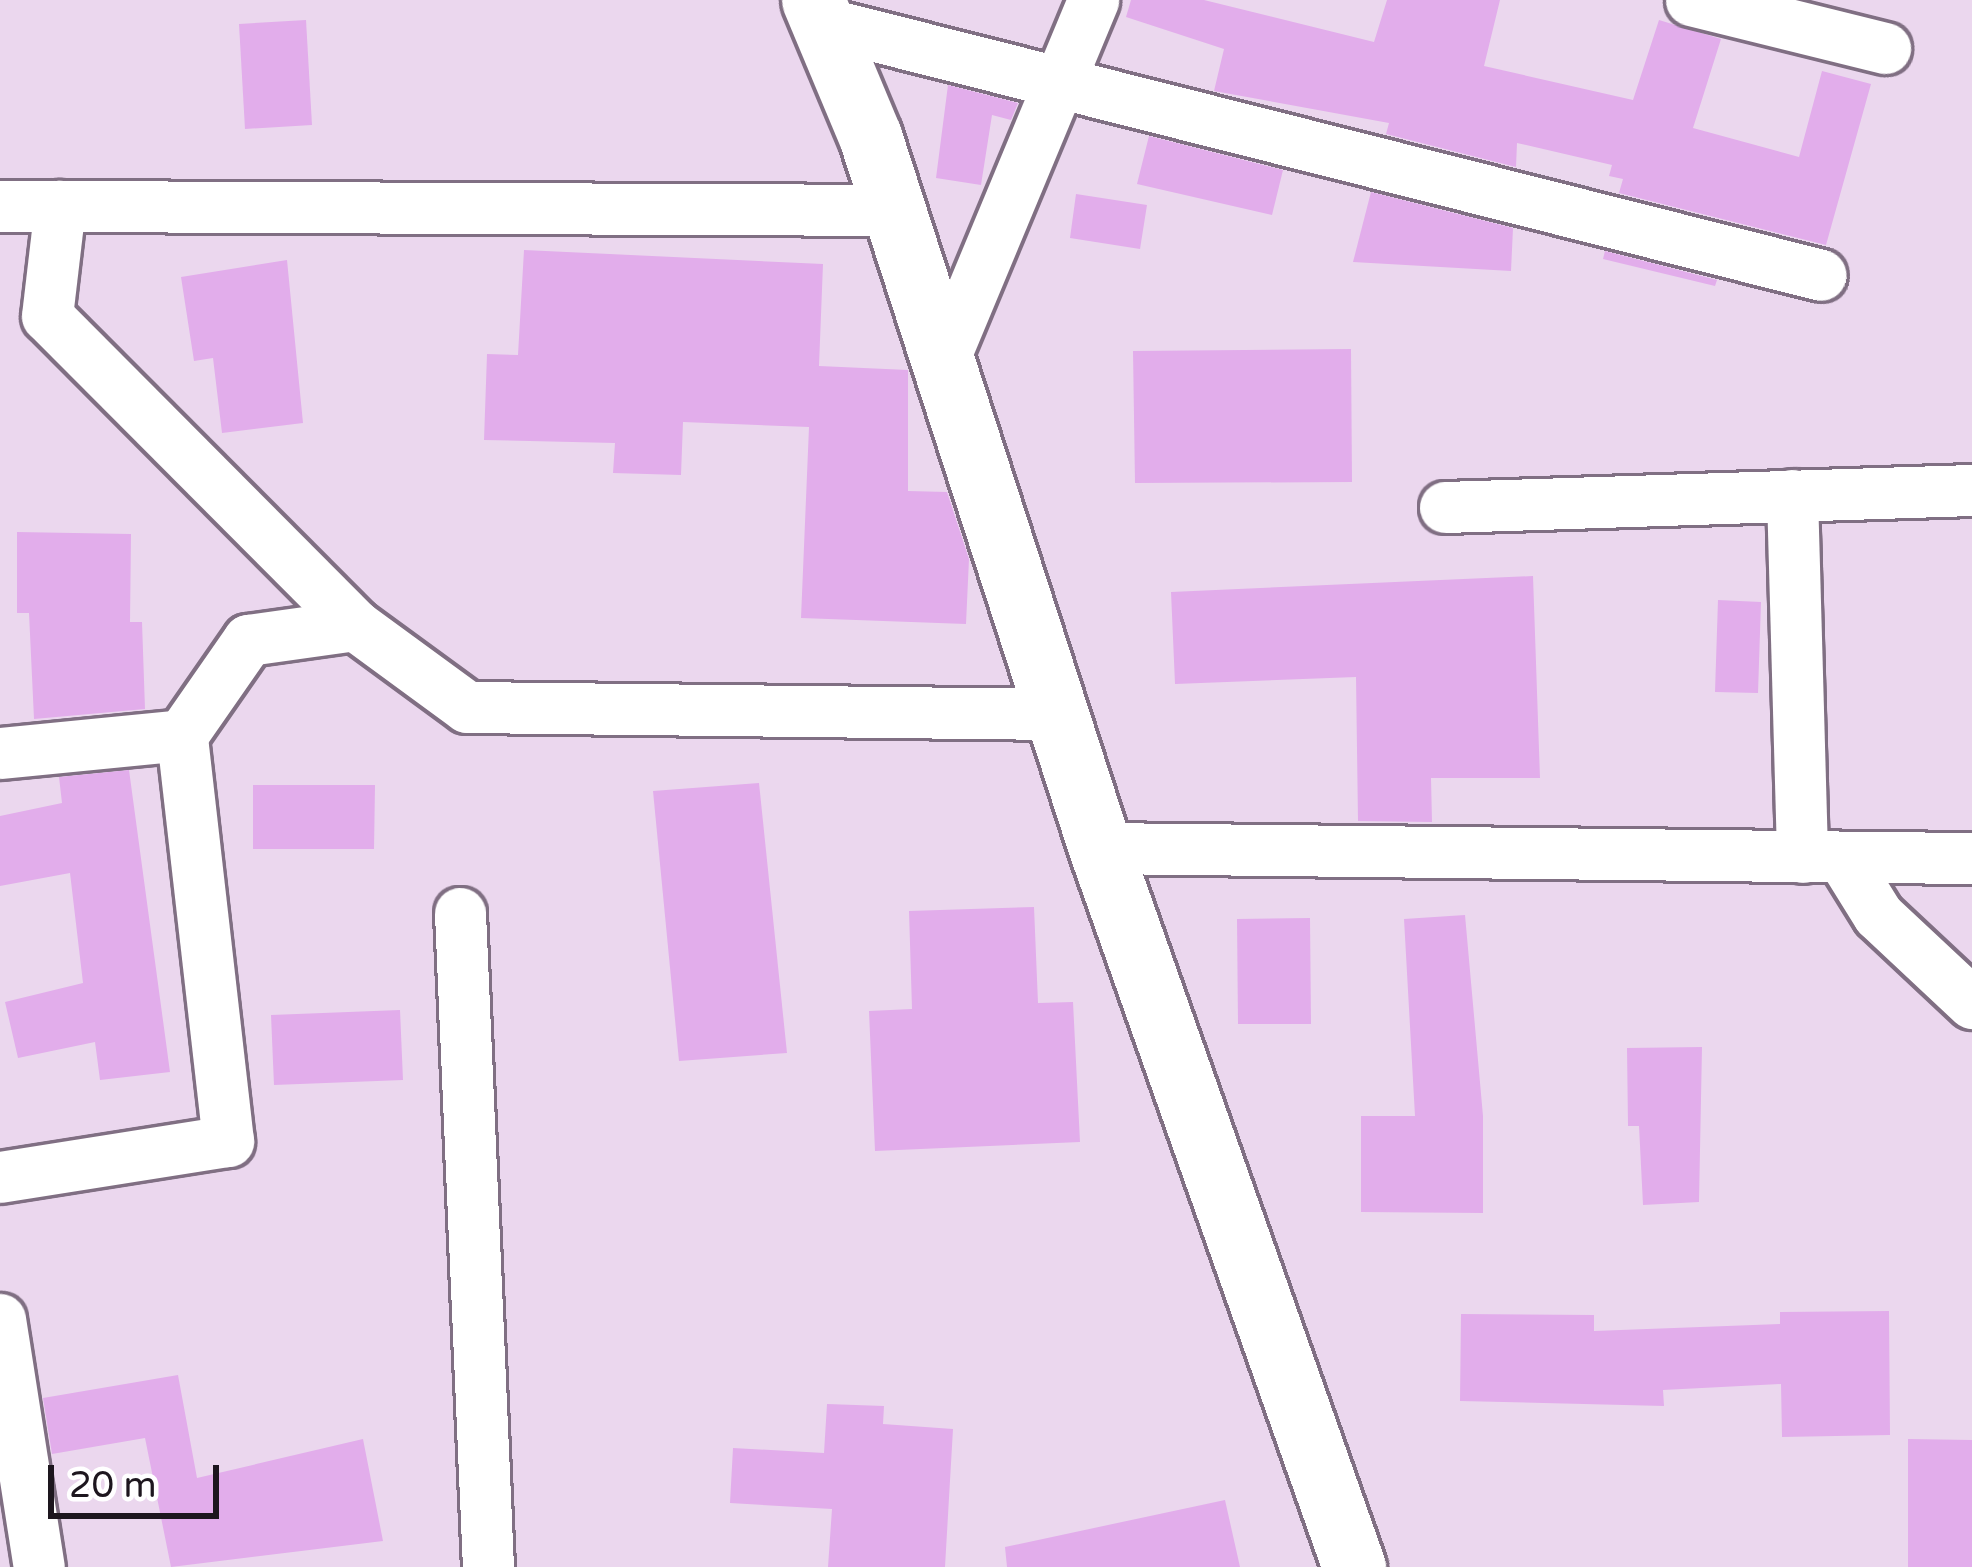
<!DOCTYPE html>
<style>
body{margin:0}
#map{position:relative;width:1972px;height:1567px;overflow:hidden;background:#ebd7ee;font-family:"Varela Round",sans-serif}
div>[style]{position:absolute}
.building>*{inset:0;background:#e2adeb}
.roads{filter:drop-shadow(3px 0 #806f83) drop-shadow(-3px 0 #806f83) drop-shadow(0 3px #806f83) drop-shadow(0 -3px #806f83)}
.minor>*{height:51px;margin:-25.5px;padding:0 25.5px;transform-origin:25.5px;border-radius:25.5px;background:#fff}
.tertiary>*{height:63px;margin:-31.5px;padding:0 31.5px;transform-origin:31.5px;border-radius:31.5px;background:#fff}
span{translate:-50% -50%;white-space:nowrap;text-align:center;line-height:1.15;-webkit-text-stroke:10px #fff;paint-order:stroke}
.scale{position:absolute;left:48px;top:1465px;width:171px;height:54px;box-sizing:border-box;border:6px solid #1d161e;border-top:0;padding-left:15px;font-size:36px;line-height:42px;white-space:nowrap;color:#1d161e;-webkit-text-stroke:9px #fff;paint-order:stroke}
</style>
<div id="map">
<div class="building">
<i style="clip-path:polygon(1131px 0,1204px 0,1374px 42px,1387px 0,1500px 0,1484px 66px,1633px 100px,1659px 20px,1721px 39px,1693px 128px,1799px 157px,1822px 71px,1871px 84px,1826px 245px,1619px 193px,1623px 179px,1609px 176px,1612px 165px,1517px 143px,1516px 167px,1386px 134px,1389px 123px,1214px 91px,1224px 49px,1126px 17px)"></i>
<i style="clip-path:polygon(306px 20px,312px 125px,245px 129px,239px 24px)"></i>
<i style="clip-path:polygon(948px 85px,1018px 103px,1011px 120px,992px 115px,981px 185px,936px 178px)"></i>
<i style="clip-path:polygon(1149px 136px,1283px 170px,1272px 215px,1137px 184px)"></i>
<i style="clip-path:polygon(1371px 192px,1513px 228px,1511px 271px,1353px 262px)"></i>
<i style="clip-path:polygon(1076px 194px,1147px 205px,1140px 249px,1070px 238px)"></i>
<i style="clip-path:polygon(524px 250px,823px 264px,819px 366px,908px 370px,908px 491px,947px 492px,969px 559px,966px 624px,801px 618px,809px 427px,683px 422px,681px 475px,613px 473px,615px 443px,484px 440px,487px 354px,518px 355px)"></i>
<i style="clip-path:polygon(1605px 251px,1717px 280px,1715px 286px,1603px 259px)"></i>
<i style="clip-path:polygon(287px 260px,303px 423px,222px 433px,213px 358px,194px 361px,181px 277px)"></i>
<i style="clip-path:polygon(1351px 349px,1352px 482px,1135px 483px,1133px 351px)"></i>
<i style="clip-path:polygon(17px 532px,131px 534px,130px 622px,142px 622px,145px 709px,34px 719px,29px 613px,17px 613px)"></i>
<i style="clip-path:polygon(1533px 576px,1540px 778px,1431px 778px,1432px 822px,1358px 821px,1356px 677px,1175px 684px,1171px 592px)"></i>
<i style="clip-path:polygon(1718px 600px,1761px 602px,1758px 693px,1715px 692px)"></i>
<i style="clip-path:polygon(129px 770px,170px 1072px,100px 1080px,95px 1042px,18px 1058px,5px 1002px,83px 983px,70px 873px,0 886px,0 816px,62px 803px,59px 777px)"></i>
<i style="clip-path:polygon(759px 783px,787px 1053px,679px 1061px,653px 791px)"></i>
<i style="clip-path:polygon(253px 785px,375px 785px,374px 849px,253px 849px)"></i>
<i style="clip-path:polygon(1034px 907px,1038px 1003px,1073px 1002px,1080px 1142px,875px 1151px,869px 1011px,912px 1009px,909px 911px)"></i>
<i style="clip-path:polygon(1465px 915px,1483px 1116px,1483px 1213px,1361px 1212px,1361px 1116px,1415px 1116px,1404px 919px)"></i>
<i style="clip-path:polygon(1310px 918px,1311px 1024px,1238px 1024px,1237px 919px)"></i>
<i style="clip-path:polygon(400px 1010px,403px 1080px,274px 1085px,271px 1015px)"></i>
<i style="clip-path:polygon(1702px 1047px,1699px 1202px,1643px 1205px,1639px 1126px,1628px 1126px,1627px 1048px)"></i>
<i style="clip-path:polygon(1889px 1311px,1890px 1435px,1782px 1437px,1781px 1384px,1663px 1390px,1664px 1406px,1460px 1401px,1461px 1314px,1594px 1315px,1594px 1331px,1780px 1324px,1780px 1312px)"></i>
<i style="clip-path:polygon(178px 1375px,197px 1478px,363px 1439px,383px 1541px,171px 1567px,145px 1438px,52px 1454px,43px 1398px)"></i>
<i style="clip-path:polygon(827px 1404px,884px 1406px,883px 1424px,953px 1429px,945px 1567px,828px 1567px,832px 1509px,730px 1503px,733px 1448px,824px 1453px)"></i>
<i style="clip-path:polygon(1908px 1439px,1972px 1440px,1972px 1567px,1908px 1567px)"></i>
<i style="clip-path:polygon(1225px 1500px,1240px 1567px,1007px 1567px,1005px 1547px)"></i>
</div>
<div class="roads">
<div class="minor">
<i style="left:1691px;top:0;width:200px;rotate:13.9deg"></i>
<i style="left:820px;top:22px;width:1032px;rotate:14.18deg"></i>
<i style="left:0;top:206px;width:60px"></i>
<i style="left:943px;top:361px;width:391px;rotate:-67.4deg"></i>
<i style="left:1792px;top:495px;width:362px;rotate:88.4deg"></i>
<i style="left:1445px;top:507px;width:527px;rotate:-1.85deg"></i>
<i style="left:355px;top:625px;width:436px;rotate:-134.9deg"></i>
<i style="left:47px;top:316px;width:111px;rotate:-83.3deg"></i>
<i style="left:60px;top:206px;width:834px;rotate:0.27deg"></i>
<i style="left:0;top:753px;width:183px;rotate:-5.6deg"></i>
<i style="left:182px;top:735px;width:116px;rotate:-55.2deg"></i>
<i style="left:248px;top:640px;width:108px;rotate:-8deg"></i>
<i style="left:355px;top:625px;width:139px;rotate:36.2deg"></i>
<i style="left:467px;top:707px;width:590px;rotate:0.68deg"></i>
<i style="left:1100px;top:848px;width:872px;rotate:0.66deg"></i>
<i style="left:1842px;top:857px;width:68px;rotate:58.2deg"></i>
<i style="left:1878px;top:915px;width:129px;rotate:43.1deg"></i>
<i style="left:460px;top:913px;width:655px;rotate:87.55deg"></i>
<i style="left:0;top:1177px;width:231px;rotate:-9deg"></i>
<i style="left:228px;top:1141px;width:409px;rotate:-96.5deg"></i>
<i style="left:0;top:1319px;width:251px;rotate:81.1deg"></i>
</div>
<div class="tertiary">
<i style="left:813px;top:0;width:147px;rotate:67.3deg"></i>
<i style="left:870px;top:136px;width:748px;rotate:72.1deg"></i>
<i style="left:1100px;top:848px;width:763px;rotate:70.54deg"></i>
</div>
</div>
<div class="scale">20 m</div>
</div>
